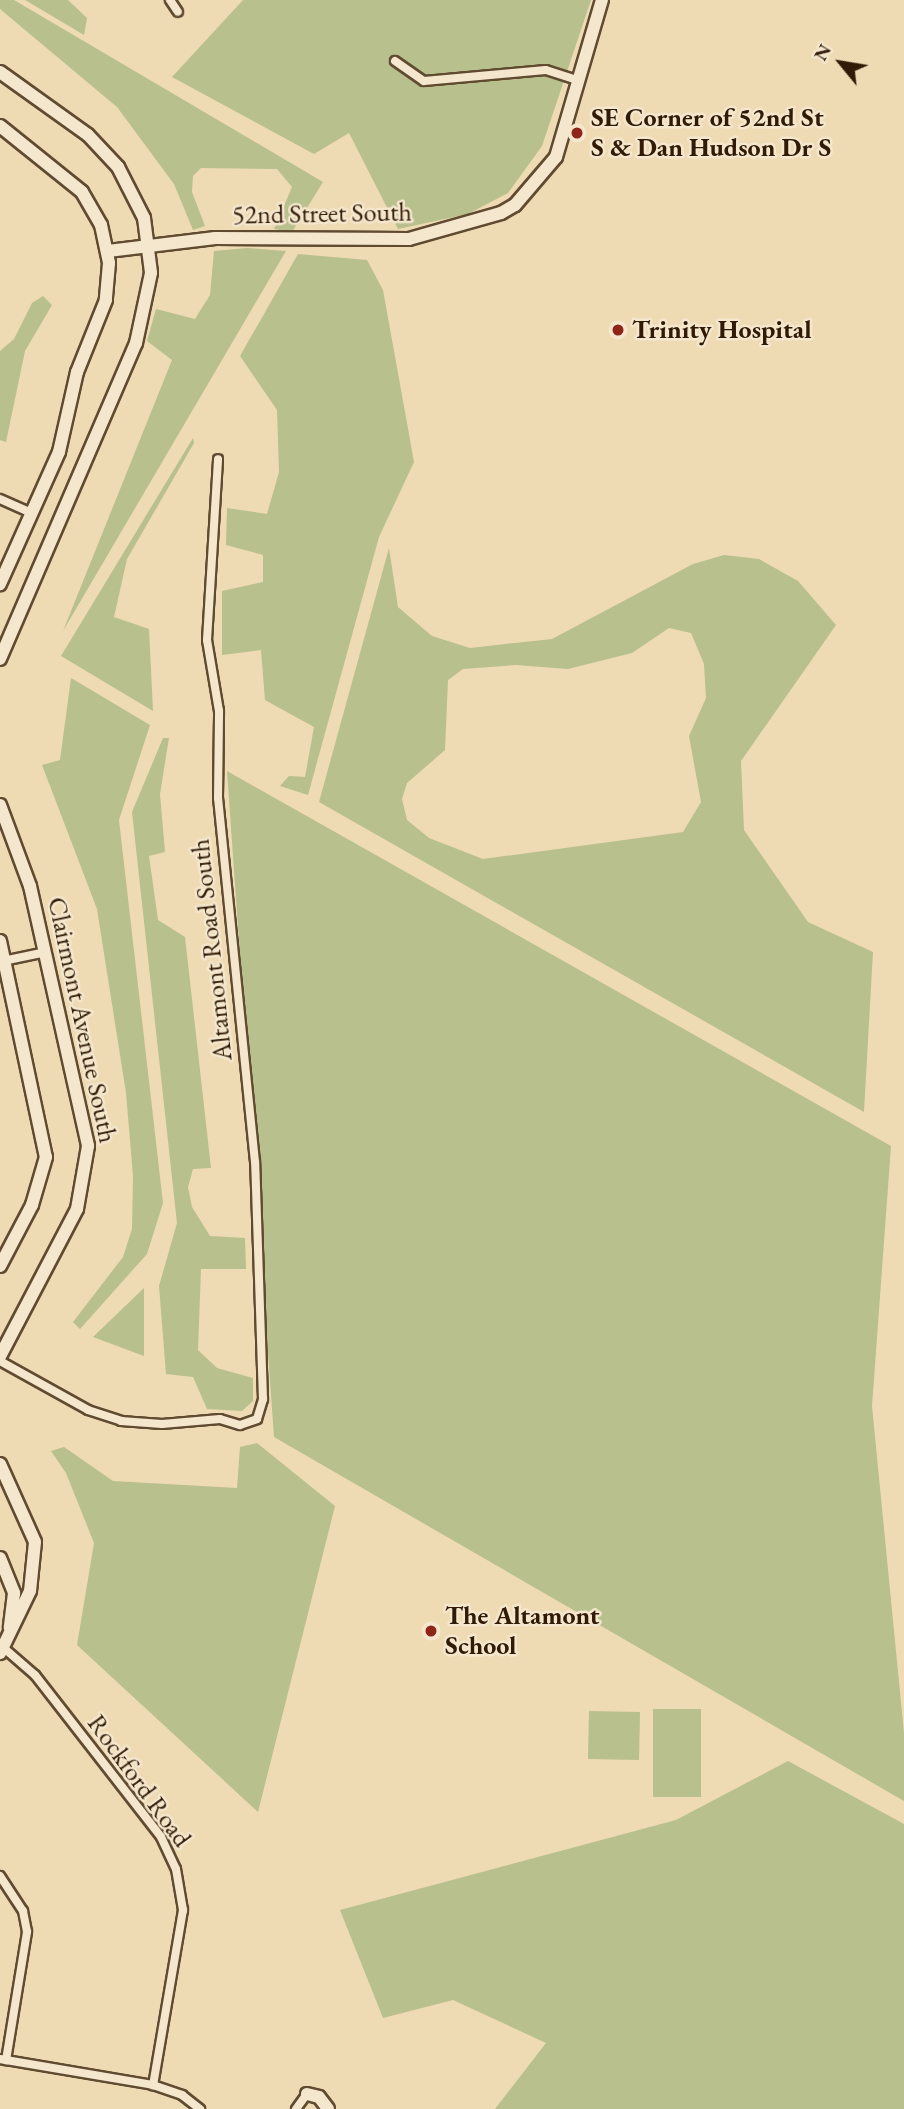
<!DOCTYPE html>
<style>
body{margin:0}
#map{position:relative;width:904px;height:2109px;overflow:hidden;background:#eedab3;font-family:"EB Garamond",serif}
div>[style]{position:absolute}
.green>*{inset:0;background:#b8c08d}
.roads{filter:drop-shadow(2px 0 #604b31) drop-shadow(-2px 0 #604b31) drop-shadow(0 2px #604b31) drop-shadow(0 -2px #604b31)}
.street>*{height:8px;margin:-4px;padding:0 4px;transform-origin:4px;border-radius:4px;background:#f4e7ce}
.secondary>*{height:12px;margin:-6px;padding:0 6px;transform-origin:6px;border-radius:6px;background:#f4e7ce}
.dots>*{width:19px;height:19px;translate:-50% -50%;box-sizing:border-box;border:4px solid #f4e7ce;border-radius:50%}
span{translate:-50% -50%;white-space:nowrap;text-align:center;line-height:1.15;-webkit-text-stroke:5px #f4e7ce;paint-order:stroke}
.poi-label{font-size:26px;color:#311b06;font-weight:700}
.left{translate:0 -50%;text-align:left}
.street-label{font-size:26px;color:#311b06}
.north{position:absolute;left:806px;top:28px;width:70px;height:70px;-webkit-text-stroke:5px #f4e7ce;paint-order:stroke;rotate:300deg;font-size:19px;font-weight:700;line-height:28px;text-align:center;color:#311b06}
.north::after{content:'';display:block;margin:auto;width:24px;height:32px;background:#311b06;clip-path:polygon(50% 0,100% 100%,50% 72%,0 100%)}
</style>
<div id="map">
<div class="green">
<i style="clip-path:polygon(0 0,14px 0,323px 182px,292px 232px,274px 229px,292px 187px,277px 169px,201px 168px,193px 176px,192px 192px,205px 226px,193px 230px,174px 184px,117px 107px,0 9px)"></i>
<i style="clip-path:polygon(25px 0,68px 0,87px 18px,84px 35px)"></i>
<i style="clip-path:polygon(243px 0,591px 0,542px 146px,508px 193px,468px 214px,398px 229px,349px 133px,314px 154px,172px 77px)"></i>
<i style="clip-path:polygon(247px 248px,286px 251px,63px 631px,172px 360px,147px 341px,156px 309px,195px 319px,210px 295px,214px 251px)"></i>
<i style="clip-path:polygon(298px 254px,367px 260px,383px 290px,414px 462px,379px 537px,308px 795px,280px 786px,289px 776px,305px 777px,314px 727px,265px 700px,261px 650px,222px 655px,222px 591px,263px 582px,263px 555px,226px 545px,227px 508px,267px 514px,279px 472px,277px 410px,240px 356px)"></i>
<i style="clip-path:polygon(43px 296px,52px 305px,25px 351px,6px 442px,0 440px,0 351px,14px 339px,32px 303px)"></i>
<i style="clip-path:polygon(193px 438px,194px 443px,127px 559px,114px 617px,149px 629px,153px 711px,61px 656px)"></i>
<i style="clip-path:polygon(evenodd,389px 548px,398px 607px,432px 636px,470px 648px,552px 639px,693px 564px,724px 555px,759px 559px,798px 581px,836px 625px,741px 761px,744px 830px,808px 922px,873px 952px,864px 1112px,319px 802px,389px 548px,669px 628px,691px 633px,704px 664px,706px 698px,689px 736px,701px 802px,683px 832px,483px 859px,429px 838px,407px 820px,402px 799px,407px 783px,445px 750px,448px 680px,463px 669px,516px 665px,568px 669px,632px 653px,669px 628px)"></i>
<i style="clip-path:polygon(71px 678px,150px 725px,119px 820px,163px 1203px,147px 1254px,80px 1329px,73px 1322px,123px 1257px,132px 1229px,133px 1176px,126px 1093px,97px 909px,42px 765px,60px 760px)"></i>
<i style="clip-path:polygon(163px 738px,169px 738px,160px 794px,165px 852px,149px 856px,158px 920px,185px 937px,211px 1168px,193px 1169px,188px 1187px,192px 1207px,210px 1236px,245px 1238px,246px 1269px,201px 1269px,198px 1350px,217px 1368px,253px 1378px,253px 1401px,242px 1411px,207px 1409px,193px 1377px,166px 1374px,159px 1286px,177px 1223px,132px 812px)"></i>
<i style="clip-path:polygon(227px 771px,891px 1146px,872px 1406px,904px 1733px,904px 1801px,274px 1437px)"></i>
<i style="clip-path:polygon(144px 1288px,144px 1356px,93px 1337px)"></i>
<i style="clip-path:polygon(257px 1443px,335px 1506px,258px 1812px,77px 1645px,94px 1543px,66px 1473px,51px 1451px,64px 1447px,113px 1481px,237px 1488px,240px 1447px)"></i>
<i style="clip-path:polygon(653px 1709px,701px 1709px,701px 1797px,653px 1797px)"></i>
<i style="clip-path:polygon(589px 1711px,640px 1712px,639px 1760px,588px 1759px)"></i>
<i style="clip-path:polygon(788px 1761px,904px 1824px,904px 2109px,495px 2109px,546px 2043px,453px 2000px,383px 2018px,340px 1910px,676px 1820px)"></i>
</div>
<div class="roads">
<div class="street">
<i style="left:170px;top:0;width:14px;rotate:56deg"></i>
<i style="left:395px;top:61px;width:35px;rotate:35deg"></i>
<i style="left:424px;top:81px;width:122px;rotate:-5.2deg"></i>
<i style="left:546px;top:70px;width:35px;rotate:18deg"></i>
<i style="left:0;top:499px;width:36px;rotate:24deg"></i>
<i style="left:3px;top:961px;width:44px;rotate:-11.8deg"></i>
<i style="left:0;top:1361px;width:101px;rotate:29.1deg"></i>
<i style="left:88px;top:1410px;width:35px;rotate:18deg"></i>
<i style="left:121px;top:1421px;width:41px;rotate:4.2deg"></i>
<i style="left:162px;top:1424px;width:58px;rotate:-4.9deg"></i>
<i style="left:220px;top:1419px;width:21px;rotate:17deg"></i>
<i style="left:240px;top:1425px;width:18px;rotate:-19deg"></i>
<i style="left:257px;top:1419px;width:21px;rotate:-73deg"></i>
<i style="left:263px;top:1399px;width:237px;rotate:-91.9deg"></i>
<i style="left:255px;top:1162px;width:366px;rotate:-95.8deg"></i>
<i style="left:218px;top:798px;width:87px;rotate:-89.3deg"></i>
<i style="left:219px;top:711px;width:72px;rotate:-99.6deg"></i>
<i style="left:207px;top:640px;width:181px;rotate:-86.5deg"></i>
<i style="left:5px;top:1649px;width:40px;rotate:41deg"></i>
<i style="left:35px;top:1675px;width:205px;rotate:52.1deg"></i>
<i style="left:161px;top:1837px;width:35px;rotate:65deg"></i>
<i style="left:176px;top:1869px;width:42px;rotate:80.3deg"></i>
<i style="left:183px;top:1910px;width:178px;rotate:99.7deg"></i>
<i style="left:0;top:1876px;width:42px;rotate:56.7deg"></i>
<i style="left:23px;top:1911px;width:21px;rotate:79deg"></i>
<i style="left:27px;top:1932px;width:130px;rotate:99.3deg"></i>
<i style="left:0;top:2059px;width:155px;rotate:9.6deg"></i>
<i style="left:153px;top:2085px;width:31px;rotate:19deg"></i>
<i style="left:182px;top:2095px;width:23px;rotate:38deg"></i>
<i style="left:296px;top:2109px;width:19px;rotate:-54deg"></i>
</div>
<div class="secondary">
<i style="left:0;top:72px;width:108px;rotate:35.6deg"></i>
<i style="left:88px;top:135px;width:44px;rotate:46.8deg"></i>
<i style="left:118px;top:167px;width:57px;rotate:63deg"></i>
<i style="left:144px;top:218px;width:55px;rotate:82.7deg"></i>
<i style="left:151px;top:273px;width:72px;rotate:102.1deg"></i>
<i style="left:136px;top:343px;width:344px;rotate:113.3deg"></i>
<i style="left:0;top:126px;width:105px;rotate:38.8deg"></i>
<i style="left:82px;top:192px;width:38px;rotate:60deg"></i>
<i style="left:101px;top:225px;width:39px;rotate:78deg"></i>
<i style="left:109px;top:263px;width:37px;rotate:95deg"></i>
<i style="left:106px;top:300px;width:78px;rotate:111.9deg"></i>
<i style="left:77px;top:372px;width:82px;rotate:102.7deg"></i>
<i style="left:59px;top:452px;width:145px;rotate:114.1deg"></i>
<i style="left:108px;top:251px;width:108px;rotate:-6.9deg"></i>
<i style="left:215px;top:238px;width:194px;rotate:0.3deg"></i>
<i style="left:409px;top:239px;width:96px;rotate:-15.8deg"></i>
<i style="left:501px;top:213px;width:16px;rotate:-30deg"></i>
<i style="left:515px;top:205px;width:63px;rotate:-49.5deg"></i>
<i style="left:556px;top:157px;width:164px;rotate:-73.7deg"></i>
<i style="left:0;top:805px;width:86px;rotate:69.7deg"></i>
<i style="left:30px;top:886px;width:266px;rotate:77.4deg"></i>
<i style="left:88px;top:1146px;width:64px;rotate:99.9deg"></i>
<i style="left:77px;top:1209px;width:166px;rotate:117.6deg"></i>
<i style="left:0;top:941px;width:221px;rotate:78deg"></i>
<i style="left:46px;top:1157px;width:50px;rotate:106.3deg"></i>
<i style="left:32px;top:1205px;width:69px;rotate:117.7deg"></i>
<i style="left:0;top:1464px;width:85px;rotate:65.8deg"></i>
<i style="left:35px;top:1542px;width:49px;rotate:95.8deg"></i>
<i style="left:30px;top:1591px;width:69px;rotate:115.8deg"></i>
<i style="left:0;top:1558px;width:38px;rotate:68deg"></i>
<i style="left:14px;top:1593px;width:35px;rotate:97deg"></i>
<i style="left:307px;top:2094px;width:12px;rotate:14deg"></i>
<i style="left:319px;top:2097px;width:15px;rotate:53deg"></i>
</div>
</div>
<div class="dots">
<i style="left:577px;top:133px;background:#8f2418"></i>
<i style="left:618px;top:330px;background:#8f2418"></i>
<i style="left:431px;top:1631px;background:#8f2418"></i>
</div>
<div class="poi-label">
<span class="left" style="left:591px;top:133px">SE Corner of 52nd St<br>S &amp; Dan Hudson Dr S</span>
<span class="left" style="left:632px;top:330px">Trinity Hospital</span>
<span class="left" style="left:445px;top:1631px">The Altamont<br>School</span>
</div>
<div class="street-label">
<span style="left:322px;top:214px;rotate:-1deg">52nd Street South</span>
<span style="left:212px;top:950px;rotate:-96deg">Altamont Road South</span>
<span style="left:82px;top:1020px;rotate:78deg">Clairmont Avenue South</span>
<span style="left:139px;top:1781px;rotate:54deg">Rockford Road</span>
</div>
<div class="north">N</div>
</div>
